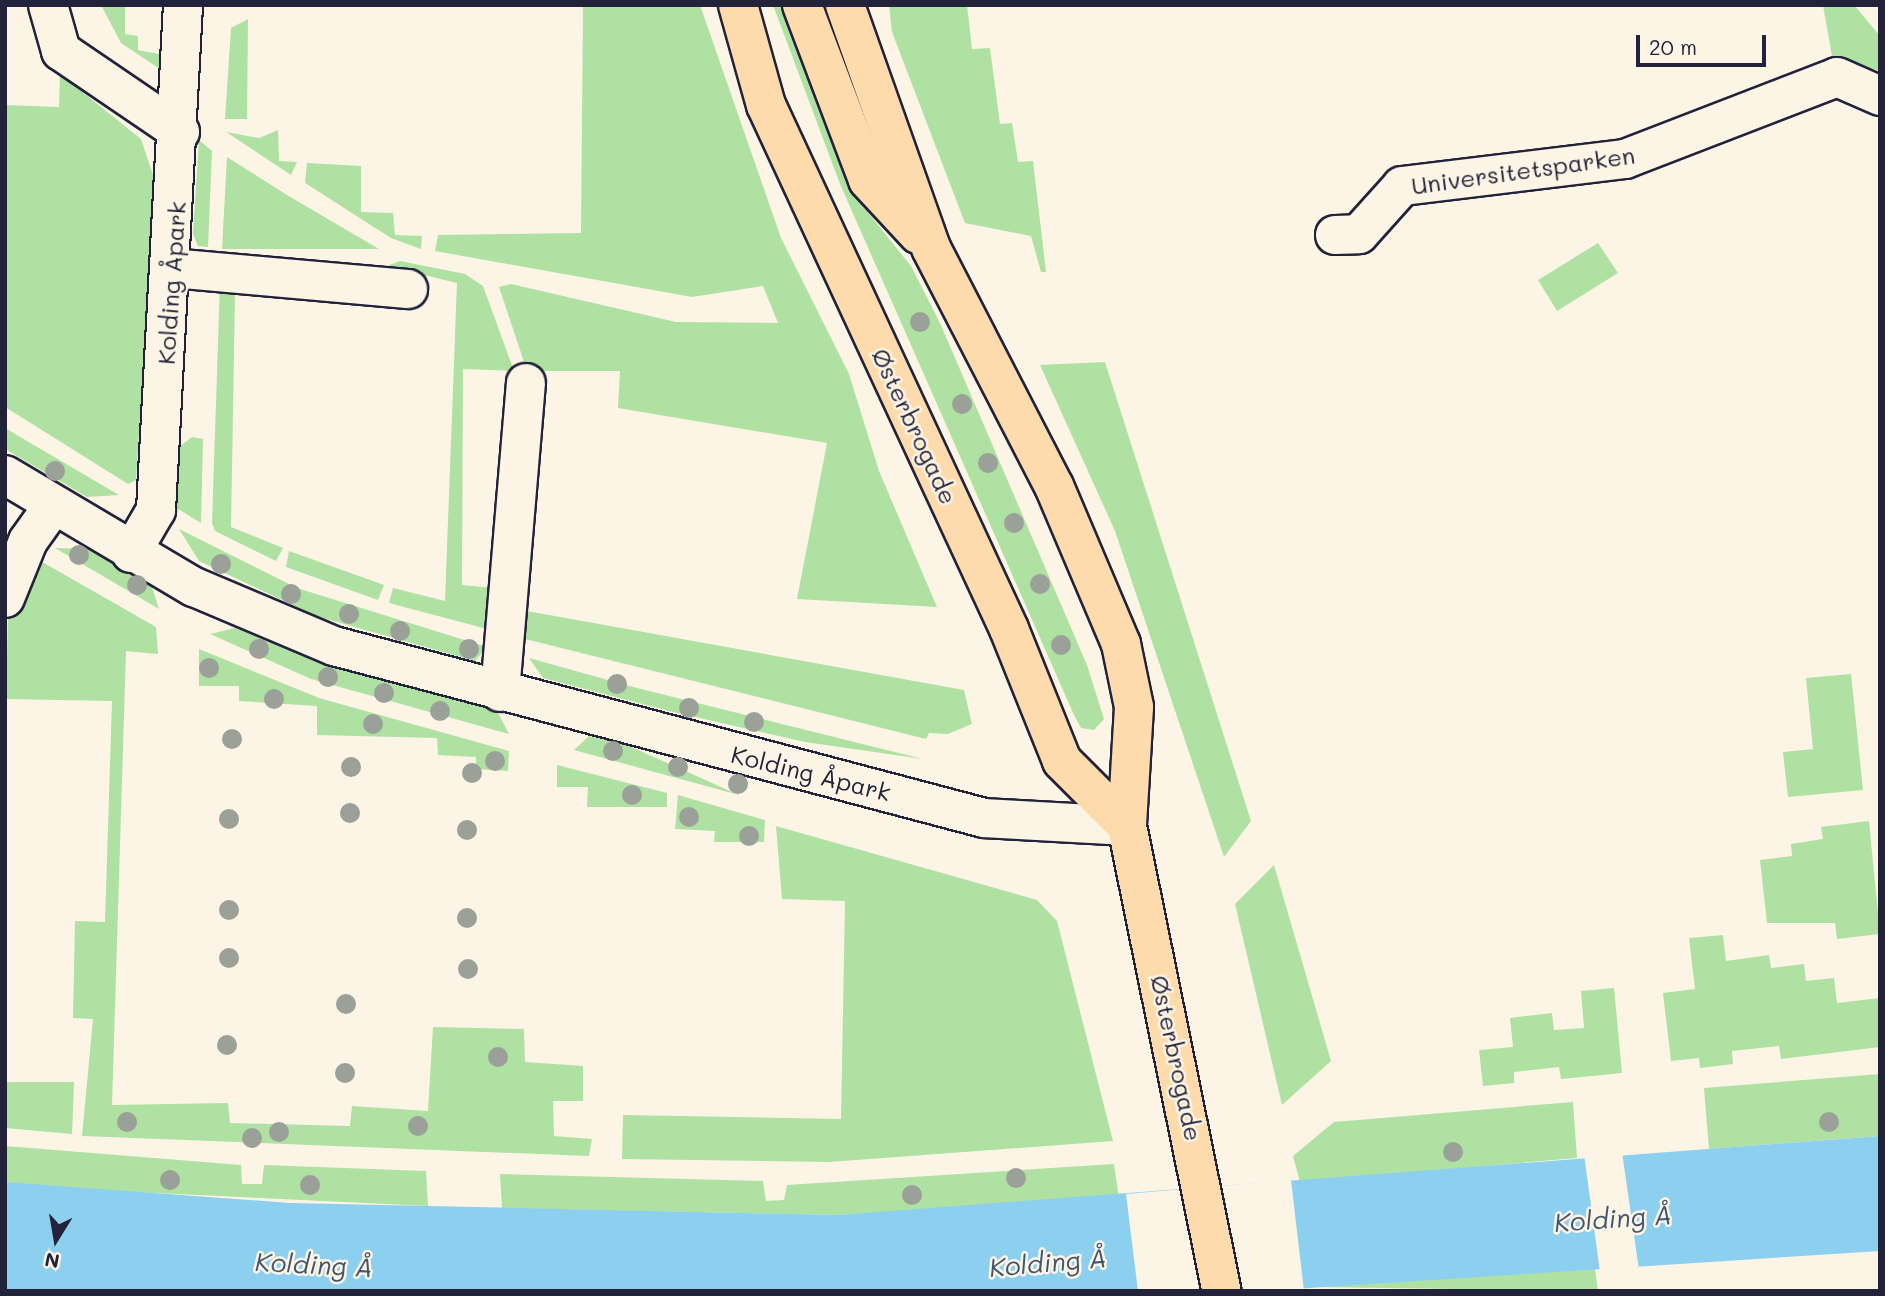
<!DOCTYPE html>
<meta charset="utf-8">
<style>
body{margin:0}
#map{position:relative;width:1885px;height:1296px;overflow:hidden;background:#fcf5e5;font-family:Mali,sans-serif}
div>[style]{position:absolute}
.green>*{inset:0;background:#afe1a2}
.water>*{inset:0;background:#8dcfee}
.pier>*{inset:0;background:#fcf5e5}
.roads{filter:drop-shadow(2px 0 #22223b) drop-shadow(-2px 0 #22223b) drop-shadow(0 2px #22223b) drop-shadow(0 -2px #22223b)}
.minor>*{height:38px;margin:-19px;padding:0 19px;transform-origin:19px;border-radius:19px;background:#fcf5e5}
.major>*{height:38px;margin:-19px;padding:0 19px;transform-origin:19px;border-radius:19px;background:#fedbac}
.trees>*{width:20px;height:20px;margin:-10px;border-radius:50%;background:#9ba099}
span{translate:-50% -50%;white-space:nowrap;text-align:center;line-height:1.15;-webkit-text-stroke:5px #fcf5e5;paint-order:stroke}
.street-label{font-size:24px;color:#22223b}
.water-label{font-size:26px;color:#425671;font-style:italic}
.frame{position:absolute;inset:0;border:7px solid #22223b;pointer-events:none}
.north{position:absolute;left:21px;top:1205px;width:70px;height:70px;-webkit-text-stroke:5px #fcf5e5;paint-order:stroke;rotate:191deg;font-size:19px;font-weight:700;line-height:28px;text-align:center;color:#22223b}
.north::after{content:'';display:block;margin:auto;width:24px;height:32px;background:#22223b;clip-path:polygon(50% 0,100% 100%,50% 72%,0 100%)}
.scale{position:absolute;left:1636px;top:35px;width:130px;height:32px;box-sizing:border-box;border:4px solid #22223b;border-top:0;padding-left:9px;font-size:21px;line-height:24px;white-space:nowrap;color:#22223b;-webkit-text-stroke:5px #fcf5e5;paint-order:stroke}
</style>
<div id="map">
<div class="green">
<i style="clip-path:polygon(101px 5px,125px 5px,125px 34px,138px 36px,138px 50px,159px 54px,160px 69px,121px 43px)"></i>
<i style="clip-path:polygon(583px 5px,700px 5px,781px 238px,849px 374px,879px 471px,937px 607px,797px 599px,827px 443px,618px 408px,620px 371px,527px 371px,499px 287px,511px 284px,676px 322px,778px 323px,763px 286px,692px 297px,435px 251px,438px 235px,581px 233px)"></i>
<i style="clip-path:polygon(773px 5px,781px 5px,854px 195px,911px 266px,940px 323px,1087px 665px,1104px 719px,1094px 730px,1081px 728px,1074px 715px,840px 184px)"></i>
<i style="clip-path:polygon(889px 5px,967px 5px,972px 49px,990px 48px,1000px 124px,1012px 123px,1018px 162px,1033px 161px,1046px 272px,1041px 272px,1031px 236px,965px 223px,892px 32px)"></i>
<i style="clip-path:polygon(1823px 5px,1854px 5px,1880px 36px,1880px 71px,1832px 56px)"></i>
<i style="clip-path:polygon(248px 19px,247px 119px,225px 119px,231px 28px)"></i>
<i style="clip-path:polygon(60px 74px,141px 139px,155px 181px,136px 480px,128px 484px,5px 407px,5px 105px,59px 107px)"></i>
<i style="clip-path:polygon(278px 130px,279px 161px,297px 162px,291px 175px,226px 132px,259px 138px)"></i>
<i style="clip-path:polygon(199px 140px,212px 151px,208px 247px,198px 246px,193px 234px)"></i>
<i style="clip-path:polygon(227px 157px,287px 195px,379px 249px,222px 249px)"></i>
<i style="clip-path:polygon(307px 163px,361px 166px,361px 212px,393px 213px,395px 235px,422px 236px,421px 249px,391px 238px,305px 183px)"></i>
<i style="clip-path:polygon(1598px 243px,1618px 273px,1557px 311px,1538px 280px)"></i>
<i style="clip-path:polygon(400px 261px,465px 274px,483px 286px,514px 371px,463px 369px,462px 585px,493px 588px,491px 630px,389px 603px,393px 588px,445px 601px,457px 283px,387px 266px)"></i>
<i style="clip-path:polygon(220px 283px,231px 284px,235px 295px,231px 527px,283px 548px,276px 561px,215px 531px,212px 523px)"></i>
<i style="clip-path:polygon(1105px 362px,1251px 821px,1224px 857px,1115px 531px,1040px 365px)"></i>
<i style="clip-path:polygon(5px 428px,119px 495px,87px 497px,5px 449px)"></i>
<i style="clip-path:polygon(192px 437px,203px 439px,201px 523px,175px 507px,178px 448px)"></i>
<i style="clip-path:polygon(179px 529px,297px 588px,487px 647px,475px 661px,316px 616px,199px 561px)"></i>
<i style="clip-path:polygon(55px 548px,88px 549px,151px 584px,159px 609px)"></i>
<i style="clip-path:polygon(289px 551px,384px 585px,378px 600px,286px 567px)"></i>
<i style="clip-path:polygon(37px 559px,156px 627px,158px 654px,126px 651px,112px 1105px,228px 1103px,230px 1123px,350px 1126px,352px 1106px,428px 1111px,433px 1027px,524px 1029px,525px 1062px,583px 1066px,583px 1101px,553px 1101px,554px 1136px,592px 1139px,589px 1156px,82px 1136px,93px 1019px,73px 1018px,75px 921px,105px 922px,112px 701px,6px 699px,8px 616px)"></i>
<i style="clip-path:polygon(527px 611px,964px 690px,972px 724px,948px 734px,929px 733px,926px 739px,525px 639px)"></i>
<i style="clip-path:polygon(235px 628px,326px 664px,497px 711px,509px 734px,311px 679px,210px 634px)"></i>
<i style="clip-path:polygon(199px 649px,319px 698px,509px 751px,508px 771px,476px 769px,476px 757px,438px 755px,437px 738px,317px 735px,317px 706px,239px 701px,239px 686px,199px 686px)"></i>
<i style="clip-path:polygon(529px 658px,633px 687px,923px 759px,805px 742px,669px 711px,543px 678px)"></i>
<i style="clip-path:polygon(1851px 674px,1863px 790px,1788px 797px,1783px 752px,1813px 749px,1806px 678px)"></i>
<i style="clip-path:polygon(589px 736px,627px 745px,739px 795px,574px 750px)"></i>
<i style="clip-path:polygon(557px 765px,667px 793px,667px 807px,587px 807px,588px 787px,557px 787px)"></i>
<i style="clip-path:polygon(678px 795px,765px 820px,764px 842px,714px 842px,715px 831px,675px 829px)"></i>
<i style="clip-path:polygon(1869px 821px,1880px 934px,1837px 939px,1835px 923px,1767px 923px,1760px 860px,1792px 856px,1791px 844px,1823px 839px,1821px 827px)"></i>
<i style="clip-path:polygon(776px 826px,1037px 900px,1057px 921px,1113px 1141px,829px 1162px,622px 1159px,623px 1115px,841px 1119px,845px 901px,782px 899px)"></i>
<i style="clip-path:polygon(1274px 865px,1331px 1061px,1282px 1105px,1235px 904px)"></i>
<i style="clip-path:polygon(1723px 935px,1726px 961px,1769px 955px,1771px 968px,1804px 964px,1806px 981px,1834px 978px,1837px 1003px,1880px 998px,1880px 1047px,1781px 1059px,1779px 1046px,1732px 1051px,1733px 1064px,1700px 1068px,1699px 1058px,1671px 1061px,1663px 993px,1695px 989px,1689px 938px)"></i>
<i style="clip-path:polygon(1614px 988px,1622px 1073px,1561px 1079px,1559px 1067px,1514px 1072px,1514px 1083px,1483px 1086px,1479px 1050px,1513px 1047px,1510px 1018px,1552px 1013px,1554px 1030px,1584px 1028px,1581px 991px)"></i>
<i style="clip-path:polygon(1880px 1074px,1880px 1136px,1709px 1149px,1704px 1088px)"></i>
<i style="clip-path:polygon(5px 1082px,74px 1082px,72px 1134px,5px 1128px)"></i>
<i style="clip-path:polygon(1573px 1102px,1577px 1158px,1300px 1182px,1293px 1156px,1334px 1122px)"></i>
<i style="clip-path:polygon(5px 1146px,241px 1165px,242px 1184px,262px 1184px,264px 1165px,426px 1171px,428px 1206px,47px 1188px,5px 1182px)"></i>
<i style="clip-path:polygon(1114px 1164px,1119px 1198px,838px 1215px,502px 1208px,500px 1174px,763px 1181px,766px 1201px,784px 1200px,787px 1185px)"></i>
<i style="clip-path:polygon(1595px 1269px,1598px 1291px,1313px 1287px)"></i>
</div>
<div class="water">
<i style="clip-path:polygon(1880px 1136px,1880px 1251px,1263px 1291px,5px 1291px,5px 1182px,291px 1203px,838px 1215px)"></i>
</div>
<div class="pier">
<i style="clip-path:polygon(1622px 1152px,1639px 1270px,1600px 1272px,1584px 1154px)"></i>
<i style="clip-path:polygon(1291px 1180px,1304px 1291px,1138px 1291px,1126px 1194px)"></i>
</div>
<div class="roads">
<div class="minor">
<i style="left:48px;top:5px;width:48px;rotate:74.2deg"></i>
<i style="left:61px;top:51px;width:144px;rotate:34.2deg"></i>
<i style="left:1335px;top:235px;width:24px;rotate:-2deg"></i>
<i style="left:1359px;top:234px;width:64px;rotate:-48.1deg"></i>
<i style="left:1402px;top:186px;width:225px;rotate:-6.9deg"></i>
<i style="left:1625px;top:159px;width:227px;rotate:-21.1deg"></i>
<i style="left:1837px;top:77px;width:47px;rotate:23.8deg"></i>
<i style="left:172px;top:268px;width:237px;rotate:5.1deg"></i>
<i style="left:5px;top:475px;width:220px;rotate:30.7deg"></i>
<i style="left:194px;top:587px;width:152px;rotate:22.9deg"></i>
<i style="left:334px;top:646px;width:672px;rotate:14.82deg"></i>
<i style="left:984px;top:818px;width:143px;rotate:3.2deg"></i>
<i style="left:131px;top:553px;width:50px;rotate:-59.8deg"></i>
<i style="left:156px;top:510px;width:506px;rotate:-86.94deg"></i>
<i style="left:5px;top:598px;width:61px;rotate:-68deg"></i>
<i style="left:28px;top:541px;width:43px;rotate:-54.5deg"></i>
<i style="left:500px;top:692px;width:310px;rotate:-85.2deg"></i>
</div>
<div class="major">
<i style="left:738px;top:5px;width:104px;rotate:74.4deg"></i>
<i style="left:766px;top:105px;width:578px;rotate:65.12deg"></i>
<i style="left:1009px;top:629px;width:142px;rotate:68.1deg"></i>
<i style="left:1062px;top:761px;width:92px;rotate:45deg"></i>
<i style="left:802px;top:5px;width:187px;rotate:69.3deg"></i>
<i style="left:868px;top:180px;width:74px;rotate:47.2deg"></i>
<i style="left:845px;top:5px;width:258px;rotate:70.5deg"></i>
<i style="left:931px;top:248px;width:268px;rotate:62.7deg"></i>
<i style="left:1054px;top:486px;width:172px;rotate:67deg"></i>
<i style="left:1121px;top:644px;width:64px;rotate:78.3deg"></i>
<i style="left:1134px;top:707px;width:119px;rotate:93.4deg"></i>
<i style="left:1127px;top:826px;width:475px;rotate:78.5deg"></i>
</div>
</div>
<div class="trees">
<i style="left:920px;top:322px"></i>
<i style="left:962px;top:404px"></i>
<i style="left:988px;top:463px"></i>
<i style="left:55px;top:471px"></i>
<i style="left:1014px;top:523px"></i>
<i style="left:79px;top:555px"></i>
<i style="left:221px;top:564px"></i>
<i style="left:1040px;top:584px"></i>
<i style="left:137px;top:585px"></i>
<i style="left:291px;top:594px"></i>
<i style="left:349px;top:614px"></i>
<i style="left:400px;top:631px"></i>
<i style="left:1061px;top:645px"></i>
<i style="left:259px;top:649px"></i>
<i style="left:469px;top:649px"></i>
<i style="left:209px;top:668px"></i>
<i style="left:328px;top:677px"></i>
<i style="left:617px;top:684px"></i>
<i style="left:384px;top:693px"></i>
<i style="left:274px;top:699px"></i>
<i style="left:689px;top:708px"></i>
<i style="left:440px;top:711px"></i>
<i style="left:754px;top:722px"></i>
<i style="left:373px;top:724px"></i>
<i style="left:232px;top:739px"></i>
<i style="left:613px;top:751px"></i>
<i style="left:495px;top:761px"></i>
<i style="left:351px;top:767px"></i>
<i style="left:678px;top:767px"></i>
<i style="left:472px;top:773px"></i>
<i style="left:738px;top:784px"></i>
<i style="left:632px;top:795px"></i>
<i style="left:350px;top:813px"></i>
<i style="left:689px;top:817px"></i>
<i style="left:229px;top:819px"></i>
<i style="left:467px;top:830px"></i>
<i style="left:749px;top:836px"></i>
<i style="left:229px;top:910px"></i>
<i style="left:467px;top:918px"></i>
<i style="left:229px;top:958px"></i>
<i style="left:468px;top:969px"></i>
<i style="left:346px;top:1004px"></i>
<i style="left:227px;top:1045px"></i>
<i style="left:498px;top:1057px"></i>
<i style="left:345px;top:1073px"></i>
<i style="left:127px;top:1122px"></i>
<i style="left:1829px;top:1122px"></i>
<i style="left:418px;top:1126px"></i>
<i style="left:279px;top:1132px"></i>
<i style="left:252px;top:1138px"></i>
<i style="left:1453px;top:1152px"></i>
<i style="left:1016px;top:1178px"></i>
<i style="left:170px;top:1180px"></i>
<i style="left:310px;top:1185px"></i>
<i style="left:912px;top:1195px"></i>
</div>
<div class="street-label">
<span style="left:1523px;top:170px;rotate:-8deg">Universitetsparken</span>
<span style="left:171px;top:283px;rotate:-86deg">Kolding Åpark</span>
<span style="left:915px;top:426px;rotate:65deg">Østerbrogade</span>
<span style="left:811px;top:773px;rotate:14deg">Kolding Åpark</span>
<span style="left:1177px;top:1058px;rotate:78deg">Østerbrogade</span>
</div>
<div class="water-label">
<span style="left:1613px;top:1219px;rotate:-4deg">Kolding Å</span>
<span style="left:1048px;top:1263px;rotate:-5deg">Kolding Å</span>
<span style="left:314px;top:1265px;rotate:3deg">Kolding Å</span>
</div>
<div class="frame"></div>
<div class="north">N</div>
<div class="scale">20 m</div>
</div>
